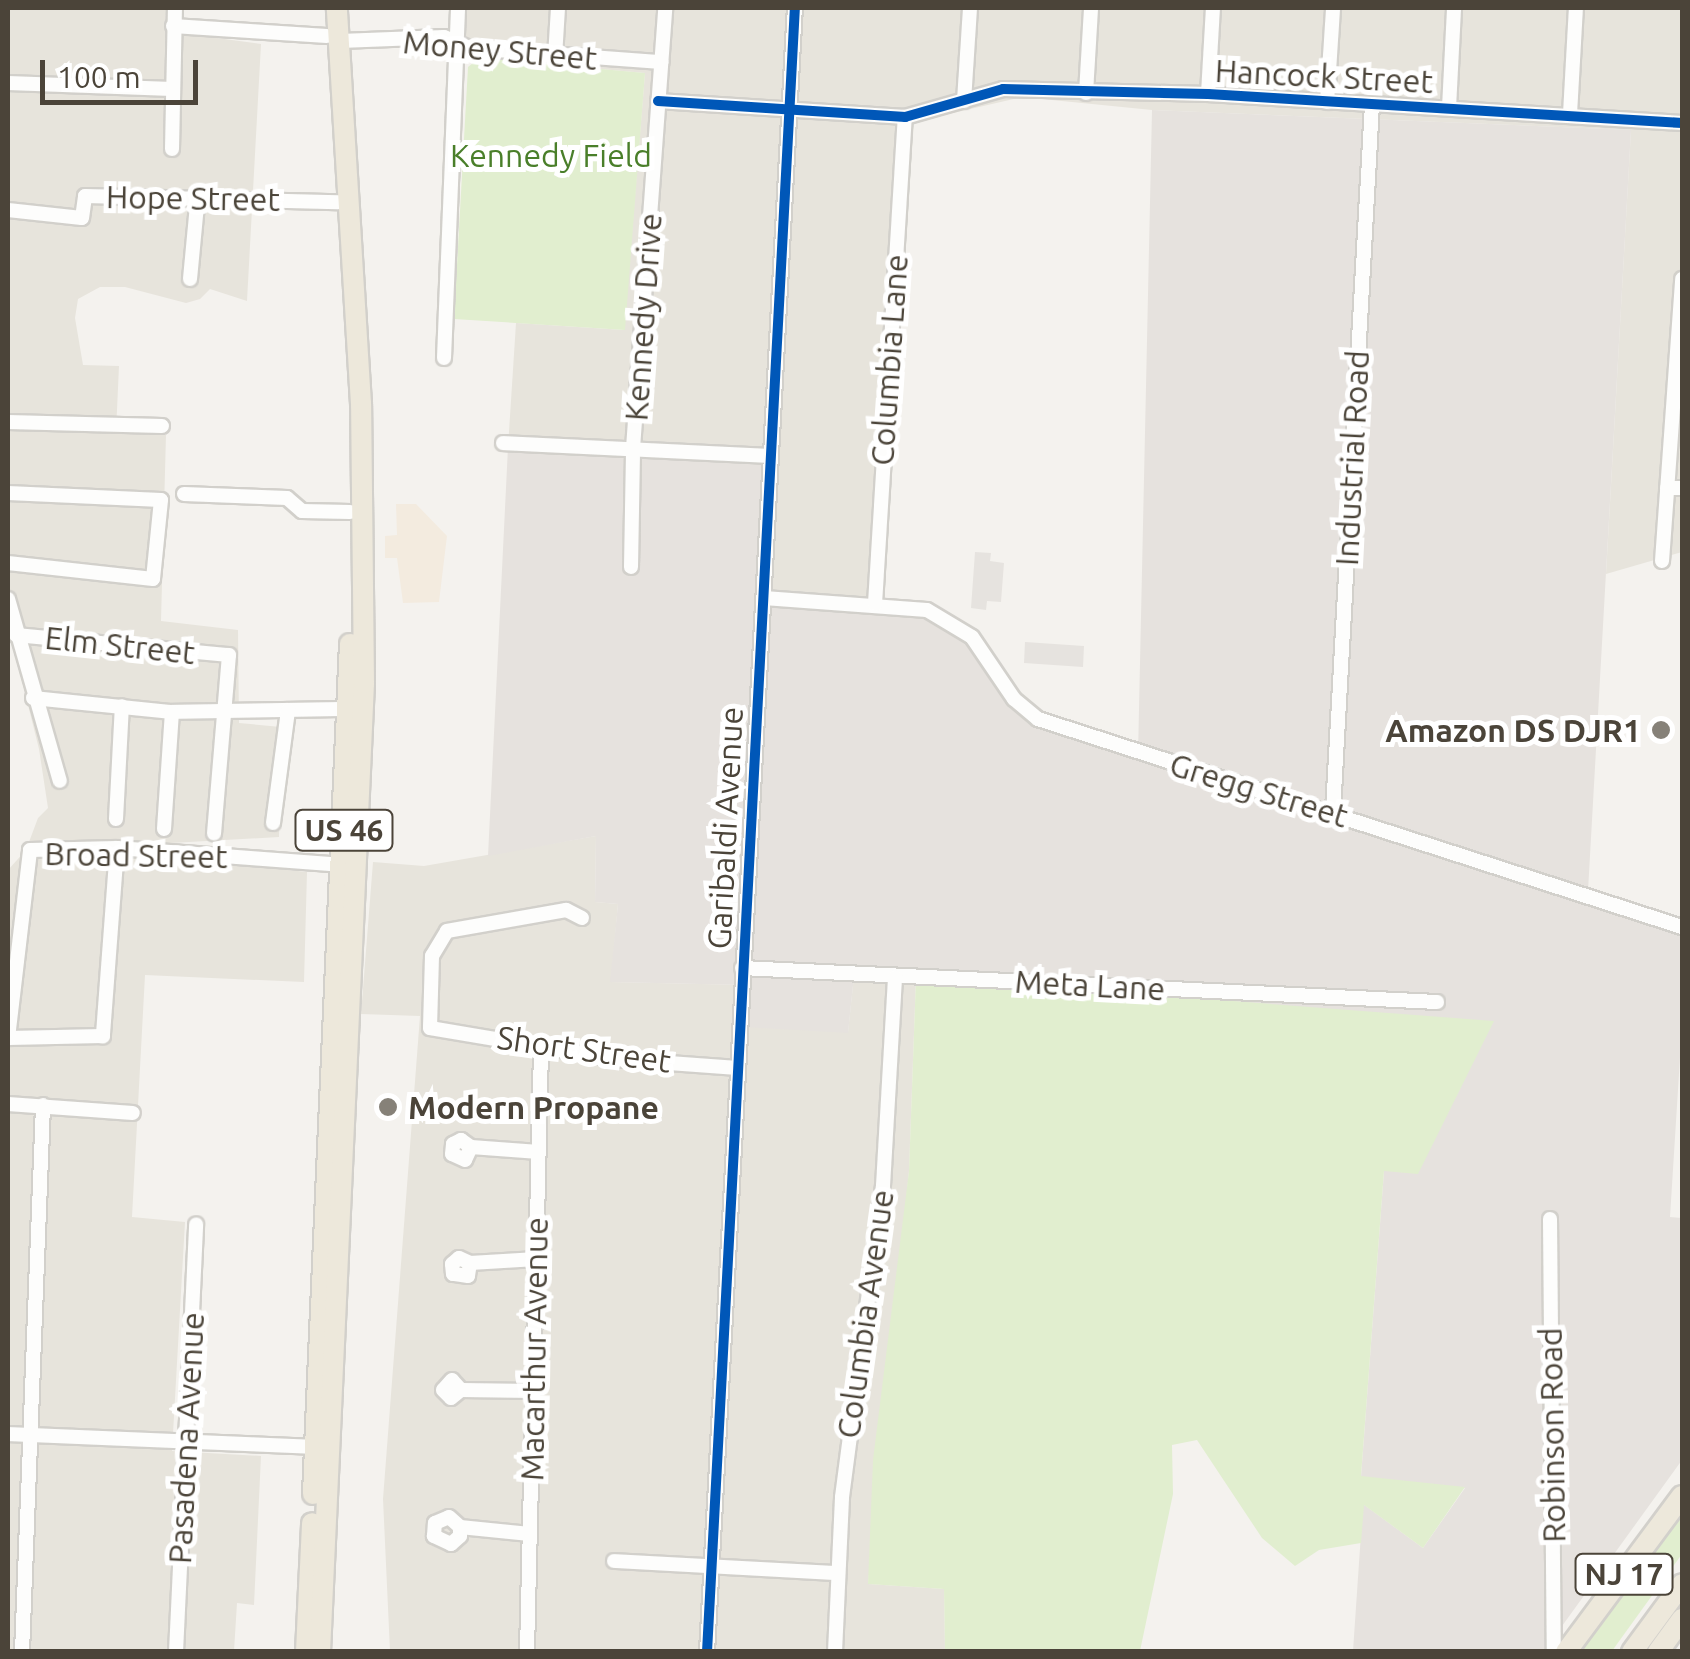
<!DOCTYPE html>
<style>
body{margin:0}
#map{position:relative;width:1690px;height:1659px;overflow:hidden;background:#f4f2ee;font-family:Ubuntu,sans-serif}
div>[style]{position:absolute}
.residential>*{inset:0;background:#e7e4dc}
.commercial>*{inset:0;background:#f3ebdf}
.industrial>*{inset:0;background:#e6e2de}
.green>*{inset:0;background:#e1eecf}
.parking>*{inset:0;background:#e6e3df}
.roads{filter:drop-shadow(2px 0 #d2d0cb) drop-shadow(-2px 0 #d2d0cb) drop-shadow(0 2px #d2d0cb) drop-shadow(0 -2px #d2d0cb)}
.minor>*{height:14px;margin:-7px;padding:0 7px;transform-origin:7px;border-radius:7px;background:#fdfdfc}
.highway>*{height:20px;margin:-10px;padding:0 10px;transform-origin:10px;border-radius:10px;background:#ede8db}
.cycleway>*{height:10px;margin:-5px;padding:0 5px;transform-origin:5px;border-radius:5px;background:#0057b8}
.dots>*{width:28px;height:28px;translate:-50% -50%;box-sizing:border-box;border:5px solid #fff;border-radius:50%}
span{translate:-50% -50%;white-space:nowrap;text-align:center;line-height:1.15;-webkit-text-stroke:10px #fff;paint-order:stroke}
.shield-label span{padding:2px 8px;background:#fff;border:2px solid;border-radius:8px;-webkit-text-stroke-width:0}
.shield-label{font-size:30px;color:#4b4439;font-weight:700}
.street-label{font-size:32px;color:#4b4439}
.park-label{font-size:32px;color:#4a7f2a}
.poi-label{font-size:32px;color:#4b4439;font-weight:700}
.right{translate:-100% -50%;text-align:right}
.left{translate:0 -50%;text-align:left}
.frame{position:absolute;inset:0;border:10px solid #4b4439;pointer-events:none}
.scale{position:absolute;left:40px;top:60px;width:158px;height:45px;box-sizing:border-box;border:5px solid #4b4439;border-top:0;padding-left:12px;font-size:30px;line-height:35px;white-space:nowrap;color:#4b4439;-webkit-text-stroke:8px #fff;paint-order:stroke}
</style>
<div id="map">
<div class="residential">
<i style="clip-path:polygon(8px 8px,166px 8px,165px 31px,261px 44px,247px 301px,210px 289px,200px 299px,186px 303px,125px 287px,100px 287px,78px 299px,75px 318px,83px 365px,119px 366px,116px 432px,166px 435px,161px 621px,238px 630px,239px 723px,281px 727px,279px 837px,153px 844px,153px 855px,307px 872px,304px 982px,145px 975px,132px 1217px,185px 1222px,172px 1451px,261px 1456px,254px 1605px,237px 1603px,234px 1651px,8px 1651px,8px 870px,26px 850px,38px 818px,48px 808px,39px 749px,8px 625px)"></i>
<i style="clip-path:polygon(462px 8px,1682px 8px,1682px 552px,1606px 574px,1631px 130px,1152px 110px,1022px 97px,914px 122px,879px 609px,765px 598px,508px 447px,516px 323px,624px 330px,645px 73px,479px 58px,461px 32px)"></i>
<i style="clip-path:polygon(596px 836px,595px 902px,618px 904px,611px 982px,746px 985px,848px 1032px,854px 976px,916px 977px,909px 1171px,868px 1584px,944px 1589px,945px 1651px,390px 1651px,383px 1499px,420px 1016px,361px 1014px,373px 862px,424px 866px)"></i>
</div>
<div class="commercial">
<i style="clip-path:polygon(396px 504px,416px 504px,447px 536px,439px 602px,403px 603px,397px 558px,385px 558px,385px 536px,397px 535px)"></i>
</div>
<div class="industrial">
<i style="clip-path:polygon(1152px 110px,1631px 130px,1588px 891px,1682px 922px,1682px 1026px,1670px 1217px,1682px 1218px,1682px 1460px,1544px 1651px,1353px 1651px,1363px 1504px,1423px 1548px,1465px 1488px,1361px 1477px,1384px 1171px,1493px 1022px,854px 976px,848px 1033px,743px 1027px,745px 985px,610px 982px,618px 904px,595px 902px,596px 836px,488px 856px,508px 447px,772px 455px,766px 598px,909px 609px,962px 635px,1012px 702px,1138px 755px)"></i>
</div>
<div class="green">
<i style="clip-path:polygon(479px 58px,645px 73px,625px 330px,454px 319px,468px 67px)"></i>
<i style="clip-path:polygon(916px 977px,1494px 1021px,1418px 1174px,1384px 1171px,1361px 1476px,1465px 1487px,1423px 1548px,1364px 1505px,1361px 1543px,1319px 1550px,1295px 1566px,1262px 1538px,1197px 1440px,1172px 1445px,1173px 1494px,1140px 1651px,945px 1651px,944px 1589px,868px 1584px,873px 1460px,909px 1171px)"></i>
<i style="clip-path:polygon(1682px 1512px,1682px 1554px,1612px 1651px,1579px 1652px)"></i>
</div>
<div class="parking">
<i style="clip-path:polygon(975px 552px,991px 553px,990px 561px,1004px 563px,1001px 602px,987px 601px,986px 610px,971px 608px)"></i>
<i style="clip-path:polygon(1025px 642px,1084px 646px,1083px 667px,1024px 663px)"></i>
</div>
<div class="roads">
<div class="minor">
<i style="left:173px;top:26px;width:154px;rotate:3.7deg"></i>
<i style="left:340px;top:41px;width:104px;rotate:-2.2deg"></i>
<i style="left:444px;top:37px;width:27px;rotate:24deg"></i>
<i style="left:469px;top:48px;width:193px;rotate:4.2deg"></i>
<i style="left:555px;top:57px;width:49px;rotate:-86.5deg"></i>
<i style="left:8px;top:83px;width:164px;rotate:2.1deg"></i>
<i style="left:1086px;top:93px;width:85px;rotate:-86.6deg"></i>
<i style="left:1208px;top:94px;width:86px;rotate:-86.7deg"></i>
<i style="left:658px;top:101px;width:248px;rotate:3.7deg"></i>
<i style="left:905px;top:117px;width:102px;rotate:-15.9deg"></i>
<i style="left:1003px;top:89px;width:205px;rotate:1.4deg"></i>
<i style="left:1208px;top:94px;width:475px;rotate:3.5deg"></i>
<i style="left:964px;top:101px;width:93px;rotate:-86.3deg"></i>
<i style="left:1327px;top:102px;width:94px;rotate:-86.3deg"></i>
<i style="left:1449px;top:108px;width:100px;rotate:-87.1deg"></i>
<i style="left:1570px;top:114px;width:106px;rotate:-86.8deg"></i>
<i style="left:172px;top:149px;width:141px;rotate:-88.8deg"></i>
<i style="left:8px;top:210px;width:74px;rotate:6.2deg"></i>
<i style="left:82px;top:218px;width:22px;rotate:-82deg"></i>
<i style="left:85px;top:196px;width:253px;rotate:1.4deg"></i>
<i style="left:190px;top:279px;width:84px;rotate:-84.6deg"></i>
<i style="left:444px;top:358px;width:350px;rotate:-87.7deg"></i>
<i style="left:8px;top:422px;width:154px;rotate:1.5deg"></i>
<i style="left:503px;top:443px;width:266px;rotate:2.8deg"></i>
<i style="left:1667px;top:488px;width:15px"></i>
<i style="left:8px;top:493px;width:153px;rotate:2.6deg"></i>
<i style="left:161px;top:500px;width:79px;rotate:95.8deg"></i>
<i style="left:153px;top:579px;width:146px;rotate:-173.7deg"></i>
<i style="left:184px;top:494px;width:103px;rotate:2.2deg"></i>
<i style="left:287px;top:498px;width:20px;rotate:41deg"></i>
<i style="left:302px;top:511px;width:48px;rotate:1.2deg"></i>
<i style="left:1662px;top:561px;width:283px;rotate:-85.9deg"></i>
<i style="left:631px;top:567px;width:119px;rotate:-89deg"></i>
<i style="left:633px;top:448px;width:441px;rotate:-85.8deg"></i>
<i style="left:764px;top:598px;width:163px;rotate:4.2deg"></i>
<i style="left:927px;top:610px;width:52px;rotate:31deg"></i>
<i style="left:972px;top:637px;width:75px;rotate:55.9deg"></i>
<i style="left:1014px;top:699px;width:31px;rotate:40deg"></i>
<i style="left:1038px;top:719px;width:677px;rotate:17.9deg"></i>
<i style="left:8px;top:599px;width:189px;rotate:74.1deg"></i>
<i style="left:875px;top:604px;width:488px;rotate:-86.5deg"></i>
<i style="left:16px;top:635px;width:214px;rotate:5.4deg"></i>
<i style="left:229px;top:655px;width:179px;rotate:94.8deg"></i>
<i style="left:33px;top:698px;width:140px;rotate:5.8deg"></i>
<i style="left:172px;top:712px;width:177px;rotate:-1deg"></i>
<i style="left:1333px;top:811px;width:708px;rotate:-86.84deg"></i>
<i style="left:116px;top:819px;width:113px;rotate:-87deg"></i>
<i style="left:273px;top:823px;width:114px;rotate:-82.4deg"></i>
<i style="left:164px;top:829px;width:117px;rotate:-86.1deg"></i>
<i style="left:117px;top:848px;width:189px;rotate:94.3deg"></i>
<i style="left:103px;top:1036px;width:95px;rotate:178.8deg"></i>
<i style="left:8px;top:1038px;width:189px;rotate:-83.3deg"></i>
<i style="left:30px;top:850px;width:87px;rotate:-1.3deg"></i>
<i style="left:117px;top:848px;width:227px;rotate:4.3deg"></i>
<i style="left:582px;top:918px;width:18px;rotate:-153deg"></i>
<i style="left:566px;top:910px;width:121px;rotate:170deg"></i>
<i style="left:447px;top:931px;width:29px;rotate:121deg"></i>
<i style="left:432px;top:956px;width:72px;rotate:91.6deg"></i>
<i style="left:430px;top:1028px;width:187px;rotate:9.6deg"></i>
<i style="left:614px;top:1059px;width:124px;rotate:4.2deg"></i>
<i style="left:742px;top:968px;width:696px;rotate:2.8deg"></i>
<i style="left:8px;top:1104px;width:125px;rotate:4.1deg"></i>
<i style="left:471px;top:1147px;width:14px;rotate:115deg"></i>
<i style="left:465px;top:1160px;width:14px;rotate:-155deg"></i>
<i style="left:452px;top:1154px;width:10px;rotate:-84deg"></i>
<i style="left:453px;top:1144px;width:9px;rotate:-27deg"></i>
<i style="left:461px;top:1140px;width:12px;rotate:35deg"></i>
<i style="left:471px;top:1147px;width:68px;rotate:4.2deg"></i>
<i style="left:1550px;top:1219px;width:433px;rotate:89.5deg"></i>
<i style="left:470px;top:1263px;width:13px;rotate:99deg"></i>
<i style="left:468px;top:1276px;width:15px;rotate:-172deg"></i>
<i style="left:453px;top:1274px;width:10px;rotate:-96deg"></i>
<i style="left:452px;top:1264px;width:9px;rotate:-41deg"></i>
<i style="left:459px;top:1258px;width:12px;rotate:24deg"></i>
<i style="left:470px;top:1263px;width:67px;rotate:-3.4deg"></i>
<i style="left:461px;top:1390px;width:13px;rotate:-132deg"></i>
<i style="left:452px;top:1380px;width:13px;rotate:132deg"></i>
<i style="left:443px;top:1390px;width:11px;rotate:45deg"></i>
<i style="left:451px;top:1398px;width:13px;rotate:-39deg"></i>
<i style="left:461px;top:1390px;width:72px;rotate:0.8deg"></i>
<i style="left:8px;top:1434px;width:308px;rotate:2.4deg"></i>
<i style="left:460px;top:1527px;width:9px;rotate:90deg"></i>
<i style="left:460px;top:1536px;width:12px;rotate:138deg"></i>
<i style="left:451px;top:1544px;width:19px;rotate:-155deg"></i>
<i style="left:434px;top:1536px;width:13px;rotate:-86deg"></i>
<i style="left:435px;top:1523px;width:15px;rotate:-23deg"></i>
<i style="left:449px;top:1517px;width:15px;rotate:42deg"></i>
<i style="left:460px;top:1527px;width:70px;rotate:5.7deg"></i>
<i style="left:614px;top:1561px;width:223px;rotate:3.1deg"></i>
<i style="left:22px;top:1652px;width:547px;rotate:-87.8deg"></i>
<i style="left:176px;top:1652px;width:428px;rotate:-87.3deg"></i>
<i style="left:527px;top:1652px;width:605px;rotate:-88.67deg"></i>
<i style="left:707px;top:1652px;width:1646px;rotate:-86.94deg"></i>
<i style="left:835px;top:1652px;width:155px;rotate:-87.4deg"></i>
<i style="left:842px;top:1497px;width:314px;rotate:-82.5deg"></i>
<i style="left:883px;top:1186px;width:209px;rotate:-86.7deg"></i>
</div>
<div class="highway">
<i style="left:313px;top:1494px;width:851px;rotate:-87.51deg"></i>
<i style="left:306px;top:1652px;width:129px;rotate:-87.3deg"></i>
<i style="left:320px;top:1652px;width:970px;rotate:-87.4deg"></i>
<i style="left:364px;top:683px;width:279px;rotate:-90.6deg"></i>
<i style="left:361px;top:404px;width:397px;rotate:-93.5deg"></i>
<i style="left:1566px;top:1652px;width:194px;rotate:-53.4deg"></i>
<i style="left:1632px;top:1652px;width:84px;rotate:-53.7deg"></i>
<i style="left:1658px;top:1652px;width:41px;rotate:-54deg"></i>
</div>
</div>
<div class="cycleway">
<i style="left:658px;top:101px;width:248px;rotate:3.7deg"></i>
<i style="left:905px;top:117px;width:102px;rotate:-15.9deg"></i>
<i style="left:1003px;top:89px;width:205px;rotate:1.4deg"></i>
<i style="left:1208px;top:94px;width:475px;rotate:3.5deg"></i>
<i style="left:707px;top:1652px;width:1646px;rotate:-86.94deg"></i>
</div>
<div class="dots">
<i style="left:1661px;top:730px;background:#868178"></i>
<i style="left:388px;top:1107px;background:#868178"></i>
</div>
<div class="shield-label">
<span style="left:344px;top:830px">US 46</span>
<span style="left:1624px;top:1574px">NJ 17</span>
</div>
<div class="street-label">
<span style="left:500px;top:50px;rotate:5deg">Money Street</span>
<span style="left:1324px;top:76px;rotate:3deg">Hancock Street</span>
<span style="left:193px;top:198px;rotate:1deg">Hope Street</span>
<span style="left:643px;top:317px;rotate:-86deg">Kennedy Drive</span>
<span style="left:889px;top:360px;rotate:-86deg">Columbia Lane</span>
<span style="left:1352px;top:458px;rotate:-87deg">Industrial Road</span>
<span style="left:120px;top:645px;rotate:6deg">Elm Street</span>
<span style="left:1259px;top:790px;rotate:17deg">Gregg Street</span>
<span style="left:725px;top:828px;rotate:-87deg">Garibaldi Avenue</span>
<span style="left:136px;top:855px;rotate:1deg">Broad Street</span>
<span style="left:1090px;top:985px;rotate:3deg">Meta Lane</span>
<span style="left:584px;top:1049px;rotate:8deg">Short Street</span>
<span style="left:865px;top:1314px;rotate:-82deg">Columbia Avenue</span>
<span style="left:534px;top:1349px;rotate:-89deg">Macarthur Avenue</span>
<span style="left:1552px;top:1435px;rotate:-91deg">Robinson Road</span>
<span style="left:186px;top:1438px;rotate:-87deg">Pasadena Avenue</span>
</div>
<div class="park-label">
<span style="left:551px;top:155px">Kennedy Field</span>
</div>
<div class="poi-label">
<span class="right" style="left:1641px;top:730px">Amazon DS DJR1</span>
<span class="left" style="left:408px;top:1107px">Modern Propane</span>
</div>
<div class="frame"></div>
<div class="scale">100 m</div>
</div>
